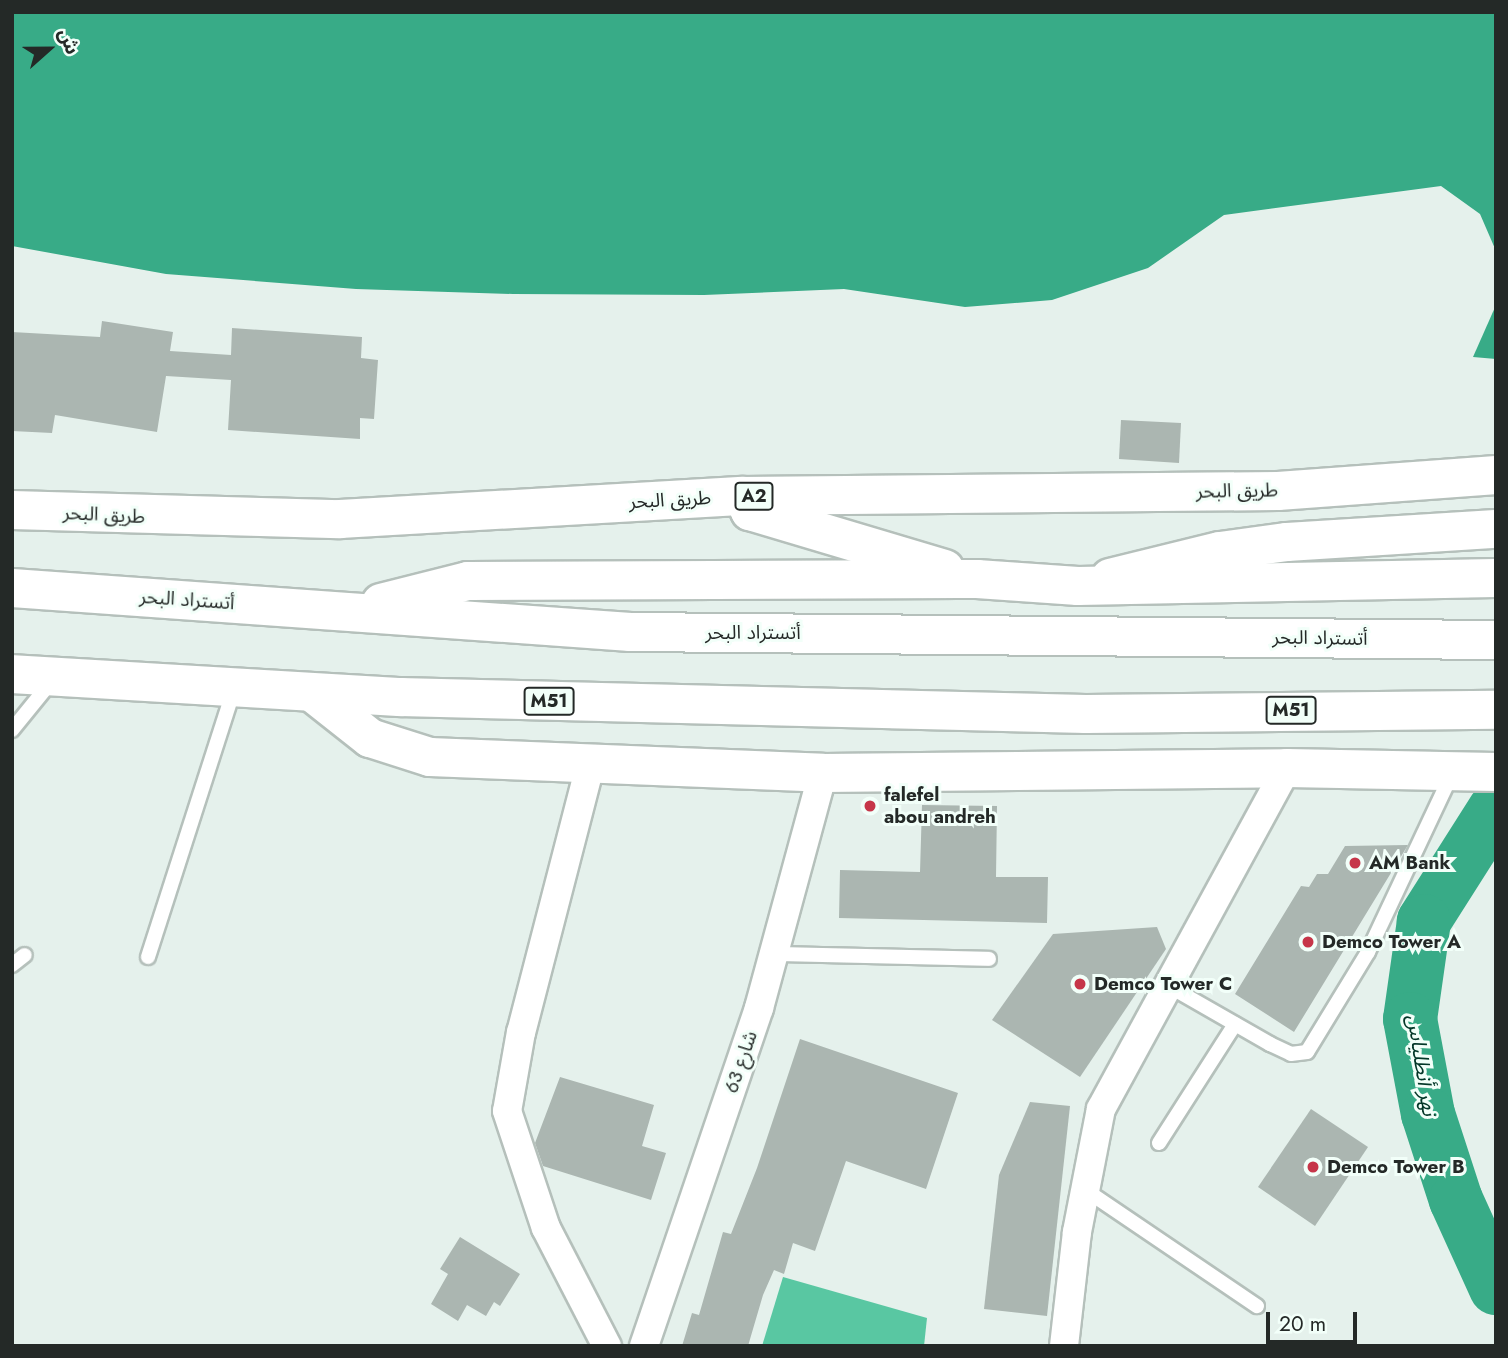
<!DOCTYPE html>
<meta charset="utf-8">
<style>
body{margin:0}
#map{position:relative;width:1508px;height:1358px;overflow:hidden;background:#e5f1ec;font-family:Jost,"Noto Sans Arabic",sans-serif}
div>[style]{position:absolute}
.forest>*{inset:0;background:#59c7a2}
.water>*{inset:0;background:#38ab87}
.river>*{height:54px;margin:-27px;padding:0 27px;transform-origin:27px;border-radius:27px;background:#38ab87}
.building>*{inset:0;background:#abb6b1}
.roads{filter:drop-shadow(2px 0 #b5c0bb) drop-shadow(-2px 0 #b5c0bb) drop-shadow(0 2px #b5c0bb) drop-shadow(0 -2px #b5c0bb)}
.service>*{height:14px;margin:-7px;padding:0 7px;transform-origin:7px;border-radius:7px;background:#fff}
.minor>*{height:28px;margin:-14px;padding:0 14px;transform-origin:14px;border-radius:14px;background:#fff}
.trunk>*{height:38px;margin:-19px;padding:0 19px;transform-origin:19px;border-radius:19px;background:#fff}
.motorway>*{height:38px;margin:-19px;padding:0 19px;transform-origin:19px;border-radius:19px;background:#fff}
.dots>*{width:19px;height:19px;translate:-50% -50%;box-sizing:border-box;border:4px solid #f2fff9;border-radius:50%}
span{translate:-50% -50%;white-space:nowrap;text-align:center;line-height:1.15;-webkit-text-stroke:6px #f2fff9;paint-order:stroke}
.shield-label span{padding:2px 5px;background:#f2fff9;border:2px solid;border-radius:5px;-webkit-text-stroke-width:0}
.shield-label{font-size:18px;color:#242927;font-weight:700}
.street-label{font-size:19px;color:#242927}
.poi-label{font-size:19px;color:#242927;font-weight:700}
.left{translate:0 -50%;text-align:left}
.water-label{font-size:21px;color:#033728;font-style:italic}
.frame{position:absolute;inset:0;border:14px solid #242927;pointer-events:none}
.north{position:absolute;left:14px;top:14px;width:70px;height:70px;-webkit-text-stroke:5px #f2fff9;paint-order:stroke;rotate:69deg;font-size:19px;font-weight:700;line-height:28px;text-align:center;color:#242927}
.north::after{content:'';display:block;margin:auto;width:24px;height:32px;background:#242927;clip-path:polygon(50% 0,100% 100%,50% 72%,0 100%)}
.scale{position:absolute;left:1266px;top:1312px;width:91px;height:32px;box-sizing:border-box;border:4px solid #242927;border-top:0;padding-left:9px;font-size:21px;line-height:24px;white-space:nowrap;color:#242927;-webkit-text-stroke:5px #f2fff9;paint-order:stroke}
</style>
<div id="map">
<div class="forest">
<i style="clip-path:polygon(783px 1277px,927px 1318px,924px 1346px,762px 1346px)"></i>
</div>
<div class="water">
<i style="clip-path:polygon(12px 12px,1496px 12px,1496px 251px,1480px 214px,1441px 186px,1224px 215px,1148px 268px,1052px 300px,965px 307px,844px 289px,704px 295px,513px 294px,356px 289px,166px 274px,12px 246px)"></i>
<i style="clip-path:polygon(1496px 305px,1496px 359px,1473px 357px)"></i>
</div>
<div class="river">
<i style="left:1495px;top:809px;width:133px;rotate:122.4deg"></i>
<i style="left:1424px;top:921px;width:99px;rotate:98.1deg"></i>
<i style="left:1410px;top:1019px;width:97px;rotate:79.3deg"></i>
<i style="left:1428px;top:1114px;width:90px;rotate:72deg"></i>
<i style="left:1456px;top:1200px;width:97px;rotate:65.6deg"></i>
</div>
<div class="building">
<i style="clip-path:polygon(102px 321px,173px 332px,170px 351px,231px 355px,232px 328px,362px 337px,361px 358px,378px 360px,374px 419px,360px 418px,360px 439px,228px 430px,231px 380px,166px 376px,157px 432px,55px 415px,52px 433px,12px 431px,12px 332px,100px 337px)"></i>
<i style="clip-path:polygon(1121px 420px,1181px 423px,1179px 463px,1119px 459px)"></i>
<i style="clip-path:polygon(922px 805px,997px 806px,996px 877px,1048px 877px,1047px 923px,839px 918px,840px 870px,920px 872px)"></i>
<i style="clip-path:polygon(1408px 845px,1294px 1032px,1235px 994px,1301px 886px,1309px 887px,1317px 874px,1328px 874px,1345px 846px)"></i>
<i style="clip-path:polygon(1157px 927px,1166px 949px,1080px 1077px,992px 1020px,1053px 934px)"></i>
<i style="clip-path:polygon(800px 1039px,958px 1093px,926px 1189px,846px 1161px,815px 1251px,793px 1243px,784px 1274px,774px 1270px,763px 1295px,748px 1346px,682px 1346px,692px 1313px,699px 1315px,723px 1232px,731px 1234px,757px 1168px)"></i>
<i style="clip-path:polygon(560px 1077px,654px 1105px,642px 1146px,666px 1153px,651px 1200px,543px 1166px,535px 1143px)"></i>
<i style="clip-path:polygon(1030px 1102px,1070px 1106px,1047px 1316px,984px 1309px,999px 1175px)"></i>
<i style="clip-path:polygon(1311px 1109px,1368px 1147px,1315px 1226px,1258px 1187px)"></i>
<i style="clip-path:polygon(460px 1237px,520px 1274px,500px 1306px,494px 1302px,486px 1316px,467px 1305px,458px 1321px,431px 1304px,448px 1274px,440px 1269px)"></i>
</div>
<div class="roads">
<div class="service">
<i style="left:12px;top:730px;width:62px;rotate:-50.9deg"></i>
<i style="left:775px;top:954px;width:214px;rotate:1.3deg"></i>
<i style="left:148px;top:957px;width:281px;rotate:-72.2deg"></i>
<i style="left:12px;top:965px;width:16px;rotate:-38deg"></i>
<i style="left:1167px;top:985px;width:119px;rotate:29.8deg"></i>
<i style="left:1270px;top:1044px;width:23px;rotate:25deg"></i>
<i style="left:1291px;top:1054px;width:16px;rotate:-7deg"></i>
<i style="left:1307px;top:1052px;width:117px;rotate:-58.6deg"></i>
<i style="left:1368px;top:952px;width:195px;rotate:-64.8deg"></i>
<i style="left:1159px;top:1143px;width:141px;rotate:-57.4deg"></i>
<i style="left:1084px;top:1189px;width:209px;rotate:34.1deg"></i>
</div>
<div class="minor">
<i style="left:590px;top:766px;width:275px;rotate:104.5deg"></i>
<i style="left:521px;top:1032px;width:80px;rotate:100deg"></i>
<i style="left:507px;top:1111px;width:123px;rotate:71.6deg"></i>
<i style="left:546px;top:1228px;width:133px;rotate:62.7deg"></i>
<i style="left:644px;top:1346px;width:357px;rotate:-71.2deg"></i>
<i style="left:759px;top:1008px;width:244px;rotate:-74.8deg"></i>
<i style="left:1064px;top:1346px;width:115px;rotate:-83.5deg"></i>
<i style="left:1077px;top:1232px;width:125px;rotate:-79deg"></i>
<i style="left:1101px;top:1109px;width:388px;rotate:-61.4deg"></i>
</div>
<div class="trunk">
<i style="left:12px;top:510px;width:328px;rotate:1.6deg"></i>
<i style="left:340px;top:519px;width:404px;rotate:-3.3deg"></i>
<i style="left:743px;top:496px;width:535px;rotate:-0.54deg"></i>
<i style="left:1278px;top:491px;width:219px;rotate:-4.2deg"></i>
<i style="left:1110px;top:578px;width:113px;rotate:-13.8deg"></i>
<i style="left:1220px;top:551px;width:68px;rotate:-7.7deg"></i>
<i style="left:1287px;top:542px;width:209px;rotate:-3.6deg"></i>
</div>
<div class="motorway">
<i style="left:743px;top:496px;width:17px;rotate:65deg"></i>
<i style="left:750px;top:511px;width:203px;rotate:16.6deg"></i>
<i style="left:12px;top:588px;width:620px;rotate:4.07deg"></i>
<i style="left:630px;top:632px;width:866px;rotate:0.53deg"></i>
<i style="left:381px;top:603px;width:90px;rotate:-14.2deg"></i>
<i style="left:468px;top:581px;width:509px;rotate:-0.23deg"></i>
<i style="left:977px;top:579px;width:101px;rotate:4deg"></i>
<i style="left:1078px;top:586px;width:418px;rotate:-1.1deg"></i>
<i style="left:12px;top:674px;width:389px;rotate:3.4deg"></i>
<i style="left:400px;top:697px;width:686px;rotate:1.42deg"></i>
<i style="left:1086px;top:714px;width:410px;rotate:-0.6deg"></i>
<i style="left:313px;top:693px;width:73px;rotate:38.3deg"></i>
<i style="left:370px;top:738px;width:63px;rotate:17.6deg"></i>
<i style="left:430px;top:757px;width:393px;rotate:2.3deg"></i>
<i style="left:823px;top:773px;width:464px;rotate:-0.6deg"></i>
<i style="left:1287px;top:768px;width:209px;rotate:1.1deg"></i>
</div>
</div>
<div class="dots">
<i style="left:870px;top:806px;background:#c63649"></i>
<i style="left:1355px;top:863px;background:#c63649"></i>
<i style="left:1308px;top:942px;background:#c63649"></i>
<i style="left:1080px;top:984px;background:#c63649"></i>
<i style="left:1313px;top:1167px;background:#c63649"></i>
</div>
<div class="shield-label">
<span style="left:754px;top:496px">A2</span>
<span style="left:549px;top:701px">M51</span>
<span style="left:1291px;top:710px">M51</span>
</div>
<div class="street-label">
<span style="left:1237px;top:491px;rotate:-1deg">طريق البحر</span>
<span style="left:670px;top:500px;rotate:-3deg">طريق البحر</span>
<span style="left:104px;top:515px;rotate:3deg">طريق البحر</span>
<span style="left:187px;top:600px;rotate:4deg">أتستراد البحر</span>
<span style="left:753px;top:633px">أتستراد البحر</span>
<span style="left:1320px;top:638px;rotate:1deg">أتستراد البحر</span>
<span style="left:741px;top:1062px;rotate:-71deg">شارع 63</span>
</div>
<div class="poi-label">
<span class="left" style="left:884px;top:806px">falefel<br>abou andreh</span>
<span class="left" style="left:1369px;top:863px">AM Bank</span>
<span class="left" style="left:1322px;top:942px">Demco Tower A</span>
<span class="left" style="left:1094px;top:984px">Demco Tower C</span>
<span class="left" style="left:1327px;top:1167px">Demco Tower B</span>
</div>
<div class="water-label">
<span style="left:1422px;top:1065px;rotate:81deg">نهر أنطلياس</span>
</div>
<div class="frame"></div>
<div class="north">ش</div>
<div class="scale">20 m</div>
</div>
